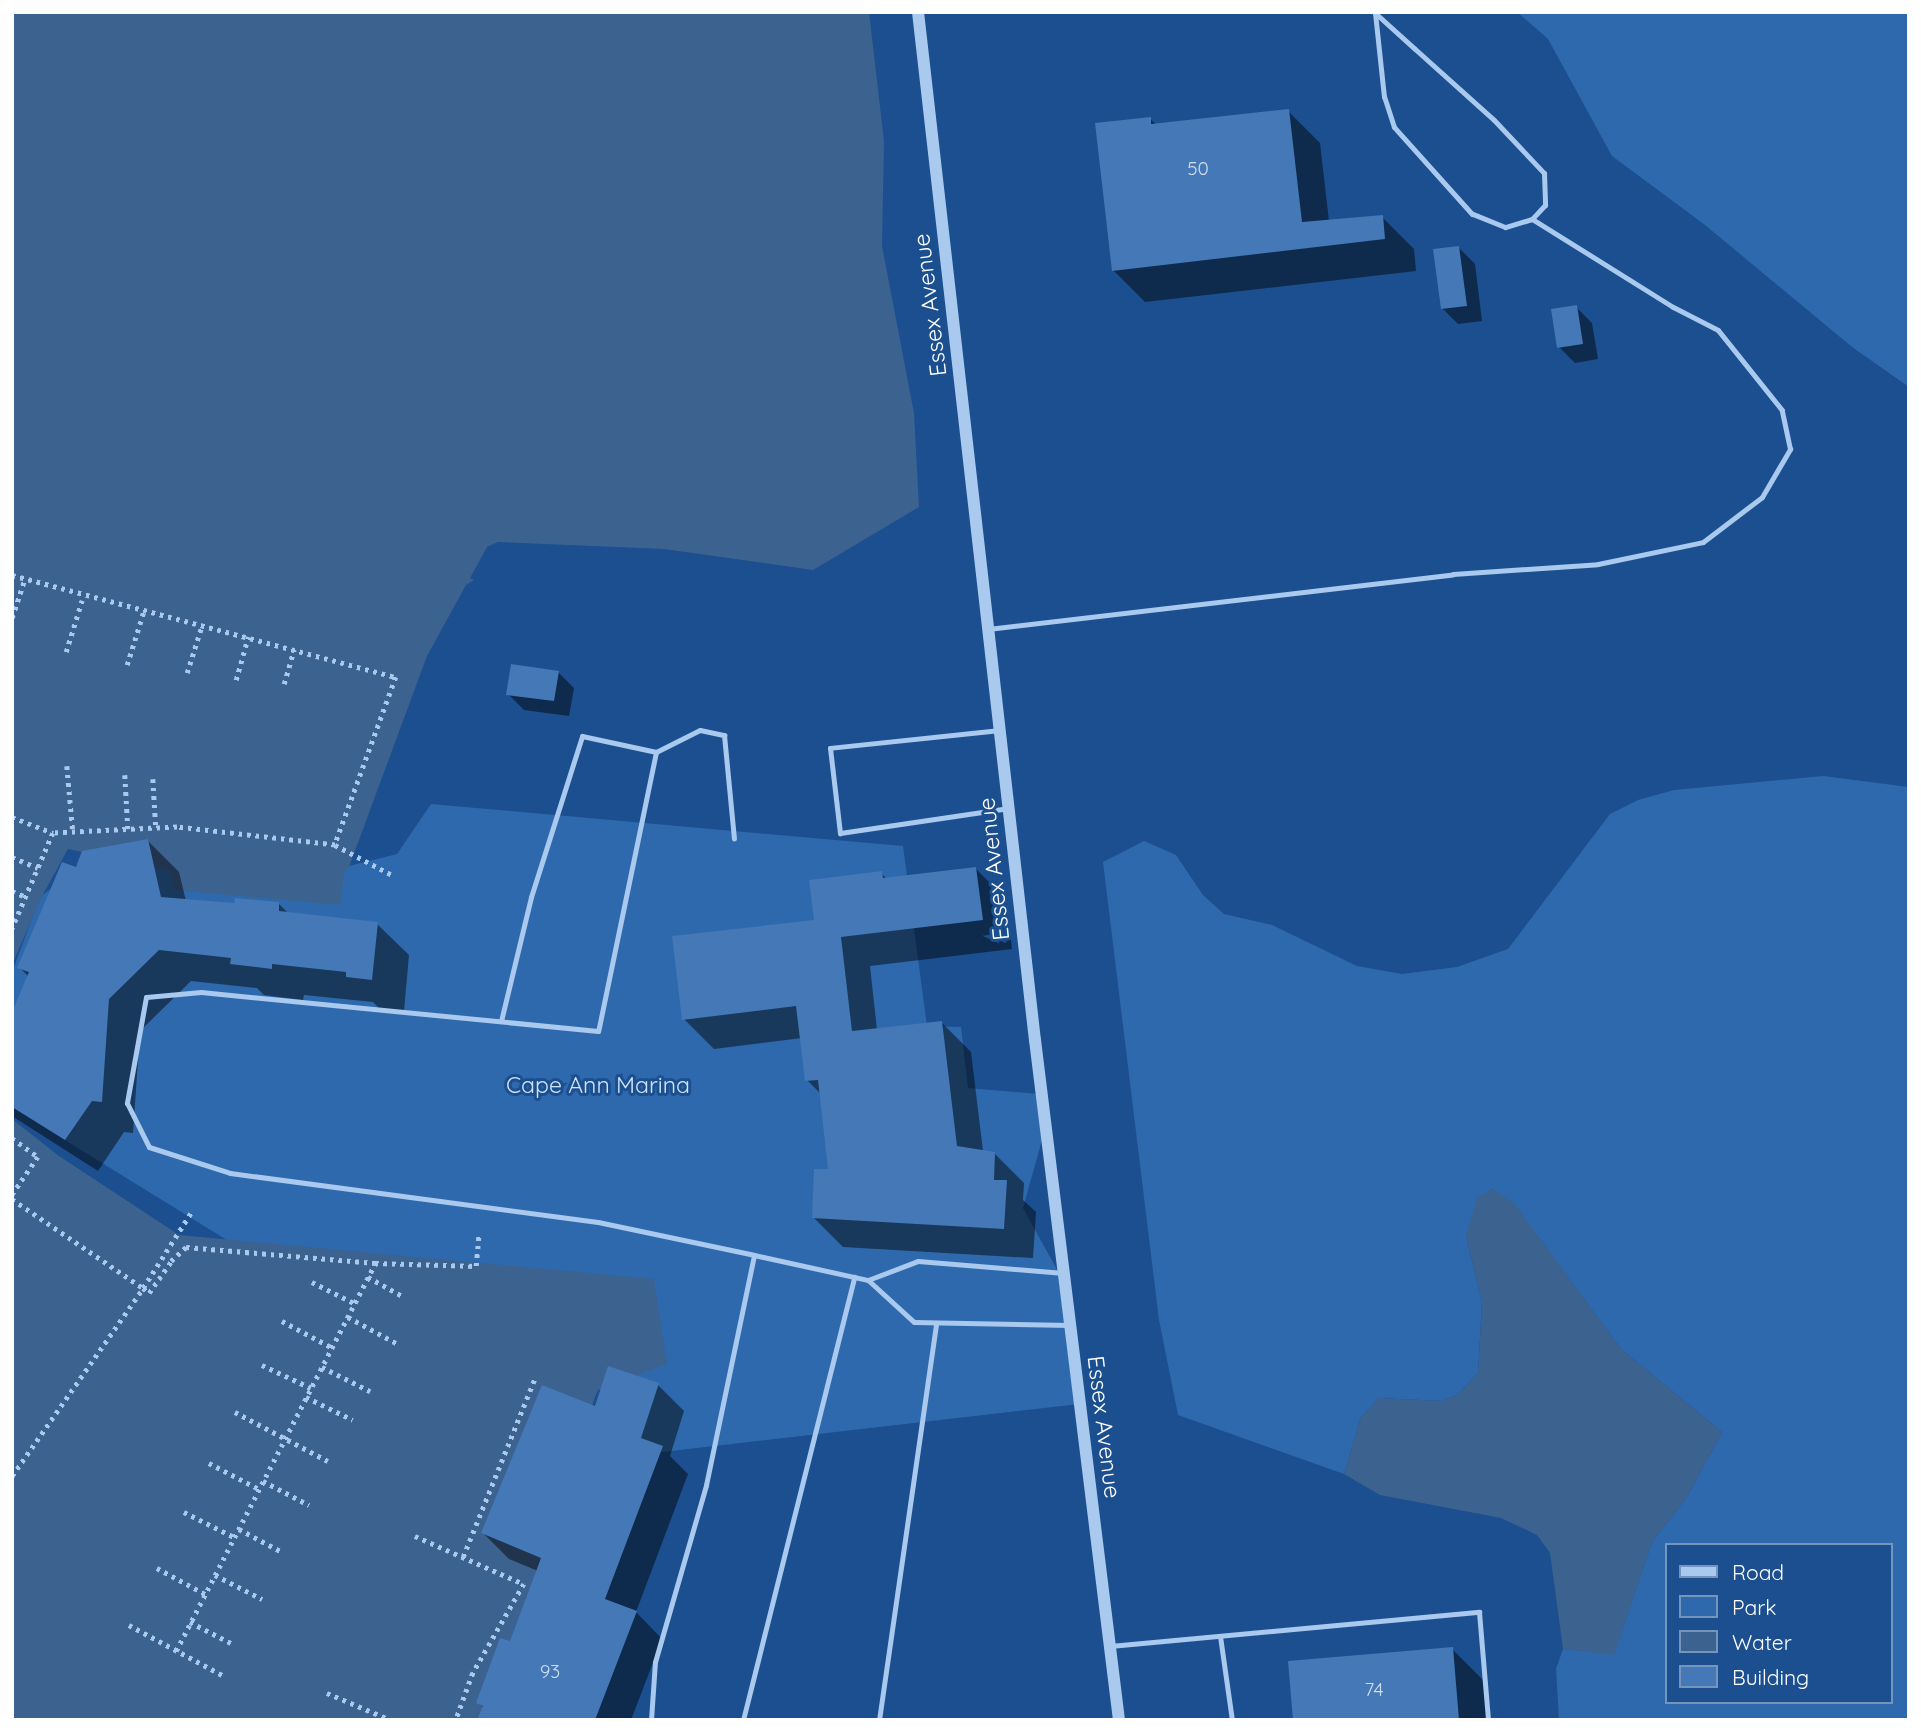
<!DOCTYPE html>
<style>
body{margin:0}
#map{position:relative;width:1921px;height:1732px;overflow:hidden;background:#1b4f8f;font-family:Quicksand,sans-serif}
div>[style]{position:absolute}
.green>*{inset:0;background:#2e69ad}
.water>*{inset:0;background:#3c6290}
.shadow>*{inset:0;background:#0007}
.building>*{inset:0;background:#4478b7}
.path>*{height:4.5px;margin-top:-2.25px;transform-origin:0;background:repeating-linear-gradient(90deg,#a9c9ee 0 3.5px,transparent 0 8.5px)}
.service>*{height:5px;margin:-2.5px;padding:0 2.5px;transform-origin:2.5px;border-radius:2.5px;background:#a9c9ee}
.tertiary>*{height:12px;margin:-6px;padding:0 6px;transform-origin:6px;border-radius:6px;background:#a9c9ee}
span{translate:-50% -50%;white-space:nowrap;text-align:center;line-height:1.15;-webkit-text-stroke:6px #1b4f8f;paint-order:stroke}
.number-label{font-size:19px;color:#d0dded}
.number-label span{-webkit-text-stroke-width:0}
.street-label{font-size:23px;color:#fff}
.park-label{font-size:23px;color:#cfe3fa}
.frame{position:absolute;inset:0;border:14px solid #fff;pointer-events:none}
.legend{position:absolute;left:1665px;top:1543px;width:228px;height:161px;box-sizing:border-box;background:#1b4f8f;border:2px solid #7695bc;margin:0;padding:9px 12px;list-style:none;font-size:21px;color:#fff}
.legend li{display:flex;align-items:center;gap:14px;height:35px}
.legend b{width:35px;border:2px solid #7695bc}
</style>
<div id="map">
<div class="green">
<i style="clip-path:polygon(1517px 12px,1909px 12px,1909px 387px,1852px 347px,1705px 225px,1612px 156px,1548px 39px)"></i>
<i style="clip-path:polygon(evenodd,1823px 776px,1909px 787px,1909px 1720px,1559px 1720px,1556px 1669px,1563px 1649px,1614px 1654px,1652px 1542px,1687px 1497px,1722px 1432px,1621px 1349px,1514px 1204px,1492px 1189px,1466px 1236px,1482px 1302px,1478px 1373px,1458px 1394px,1442px 1401px,1379px 1398px,1361px 1417px,1344px 1474px,1178px 1415px,1159px 1320px,1103px 862px,1144px 841px,1176px 855px,1203px 895px,1224px 914px,1272px 925px,1357px 966px,1402px 974px,1457px 967px,1508px 949px,1610px 814px,1638px 800px,1674px 790px,1823px 776px,1667px 1545px,1891px 1545px,1891px 1702px,1667px 1702px,1667px 1545px)"></i>
<i style="clip-path:polygon(431px 804px,903px 846px,927px 1026px,961px 1027px,968px 1088px,1039px 1094px,1042px 1140px,1023px 1208px,1071px 1295px,1079px 1404px,584px 1461px,627px 1387px,337px 1308px,68px 1142px,12px 1098px,12px 972px,40px 897px,141px 820px,293px 880px,397px 854px)"></i>
</div>
<div class="water">
<i style="clip-path:polygon(12px 12px,869px 12px,884px 141px,882px 246px,914px 413px,919px 507px,813px 570px,664px 549px,498px 542px,487px 547px,470px 578px,474px 580px,466px 585px,427px 656px,349px 867px,344px 872px,340px 905px,174px 890px,171px 870px,68px 849px,41px 898px,12px 965px)"></i>
<i style="clip-path:polygon(12px 1119px,59px 1156px,179px 1235px,654px 1279px,667px 1364px,598px 1390px,595px 1397px,545px 1551px,508px 1720px,12px 1720px)"></i>
<i style="clip-path:polygon(1492px 1189px,1514px 1203px,1621px 1349px,1722px 1432px,1687px 1497px,1652px 1542px,1614px 1655px,1563px 1649px,1550px 1553px,1537px 1535px,1501px 1518px,1380px 1495px,1344px 1474px,1361px 1417px,1379px 1398px,1442px 1401px,1458px 1394px,1478px 1373px,1482px 1302px,1466px 1236px,1477px 1198px)"></i>
</div>
<div class="shadow">
<i style="clip-path:polygon(1288px 111px,1320px 143px,1329px 221px,1382px 217px,1414px 249px,1416px 271px,1145px 302px,1113px 270px,1150px 119px,1157px 125px)"></i>
<i style="clip-path:polygon(1459px 248px,1475px 264px,1482px 321px,1458px 324px,1442px 308px)"></i>
<i style="clip-path:polygon(1576px 307px,1592px 323px,1598px 359px,1575px 363px,1559px 347px)"></i>
<i style="clip-path:polygon(558px 672px,574px 688px,569px 716px,524px 710px,508px 694px)"></i>
<i style="clip-path:polygon(147px 840px,179px 872px,186px 901px,236px 905px,278px 903px,289px 914px,377px 924px,409px 955px,404px 1011px,379px 1008px,373px 1002px,304px 995px,303px 1000px,264px 995px,257px 988px,191px 981px,140px 1031px,133px 1133px,124px 1132px,98px 1171px,12px 1116px,12px 1016px,29px 977px,19px 967px,77px 870px)"></i>
<i style="clip-path:polygon(976px 869px,1006px 899px,1012px 949px,870px 966px,877px 1030px,941px 1022px,971px 1052px,983px 1151px,994px 1153px,1024px 1183px,1023px 1200px,1036px 1212px,1033px 1258px,843px 1247px,814px 1218px,830px 1171px,821px 1094px,807px 1080px,802px 1038px,714px 1049px,684px 1019px,881px 873px,887px 879px)"></i>
<i style="clip-path:polygon(609px 1369px,658px 1385px,684px 1411px,670px 1456px,688px 1474px,636px 1612px,662px 1639px,631px 1720px,479px 1720px,484px 1708px,478px 1702px,511px 1643px,538px 1571px,509px 1559px,483px 1533px,597px 1409px)"></i>
<i style="clip-path:polygon(1452px 1649px,1484px 1681px,1488px 1720px,1295px 1720px)"></i>
</div>
<div class="building">
<i style="clip-path:polygon(1289px 109px,1302px 222px,1383px 215px,1385px 239px,1112px 271px,1095px 123px,1151px 117px,1151px 124px)"></i>
<i style="clip-path:polygon(1459px 246px,1467px 306px,1441px 309px,1433px 249px)"></i>
<i style="clip-path:polygon(1577px 305px,1583px 344px,1557px 348px,1551px 309px)"></i>
<i style="clip-path:polygon(511px 664px,559px 671px,554px 701px,506px 695px)"></i>
<i style="clip-path:polygon(148px 839px,161px 897px,234px 903px,235px 898px,279px 902px,279px 911px,378px 922px,372px 980px,346px 977px,346px 972px,272px 964px,272px 969px,230px 964px,231px 958px,159px 950px,109px 999px,102px 1102px,92px 1101px,65px 1140px,12px 1107px,12px 1012px,29px 972px,17px 968px,62px 862px,76px 867px,82px 851px)"></i>
<i style="clip-path:polygon(976px 867px,983px 920px,841px 937px,852px 1031px,942px 1021px,957px 1146px,995px 1152px,994px 1180px,1007px 1180px,1004px 1229px,812px 1218px,814px 1169px,828px 1169px,818px 1080px,805px 1081px,796px 1006px,682px 1020px,672px 936px,814px 920px,809px 880px,882px 871px,883px 878px)"></i>
<i style="clip-path:polygon(608px 1366px,659px 1383px,641px 1438px,663px 1446px,605px 1599px,637px 1611px,595px 1720px,477px 1720px,483px 1706px,476px 1703px,500px 1638px,510px 1641px,541px 1558px,481px 1533px,542px 1385px,595px 1406px)"></i>
<i style="clip-path:polygon(1453px 1647px,1459px 1720px,1293px 1720px,1288px 1661px)"></i>
</div>
<div class="path">
<i style="left:12px;top:575px;width:397px;rotate:14.9deg"></i>
<i style="left:396px;top:677px;width:179px;rotate:110deg"></i>
<i style="left:335px;top:845px;width:159px;rotate:-173.5deg"></i>
<i style="left:177px;top:827px;width:124px;rotate:177.2deg"></i>
<i style="left:53px;top:833px;width:104px;rotate:113.1deg"></i>
<i style="left:12px;top:618px;width:42px;rotate:-72deg"></i>
<i style="left:66px;top:652px;width:54px;rotate:-72.9deg"></i>
<i style="left:127px;top:665px;width:58px;rotate:-72.8deg"></i>
<i style="left:187px;top:673px;width:50px;rotate:-72.6deg"></i>
<i style="left:236px;top:680px;width:45px;rotate:-74.4deg"></i>
<i style="left:284px;top:684px;width:36px;rotate:-74deg"></i>
<i style="left:67px;top:766px;width:66px;rotate:84.8deg"></i>
<i style="left:125px;top:775px;width:54px;rotate:86.8deg"></i>
<i style="left:153px;top:779px;width:49px;rotate:86.5deg"></i>
<i style="left:12px;top:817px;width:44px;rotate:21.3deg"></i>
<i style="left:335px;top:845px;width:67px;rotate:27.7deg"></i>
<i style="left:12px;top:857px;width:28px;rotate:23deg"></i>
<i style="left:12px;top:891px;width:15px;rotate:23deg"></i>
<i style="left:12px;top:1138px;width:32px;rotate:36deg"></i>
<i style="left:38px;top:1157px;width:46px;rotate:124.4deg"></i>
<i style="left:12px;top:1199px;width:158px;rotate:34.2deg"></i>
<i style="left:143px;top:1288px;width:91px;rotate:-57.5deg"></i>
<i style="left:368px;top:1277px;width:39px;rotate:29deg"></i>
<i style="left:312px;top:1282px;width:47px;rotate:26.6deg"></i>
<i style="left:348px;top:1317px;width:57px;rotate:28.4deg"></i>
<i style="left:282px;top:1321px;width:55px;rotate:28deg"></i>
<i style="left:262px;top:1365px;width:54px;rotate:25.1deg"></i>
<i style="left:322px;top:1367px;width:54px;rotate:26.6deg"></i>
<i style="left:306px;top:1397px;width:52px;rotate:26.1deg"></i>
<i style="left:235px;top:1412px;width:105px;rotate:27.8deg"></i>
<i style="left:209px;top:1463px;width:56px;rotate:27.5deg"></i>
<i style="left:12px;top:1476px;width:229px;rotate:-55.1deg"></i>
<i style="left:143px;top:1288px;width:8px;rotate:40deg"></i>
<i style="left:149px;top:1293px;width:39px;rotate:-55deg"></i>
<i style="left:171px;top:1261px;width:21px;rotate:-43deg"></i>
<i style="left:186px;top:1247px;width:190px;rotate:4.8deg"></i>
<i style="left:263px;top:1481px;width:52px;rotate:27.6deg"></i>
<i style="left:184px;top:1512px;width:56px;rotate:26.6deg"></i>
<i style="left:239px;top:1529px;width:49px;rotate:28.1deg"></i>
<i style="left:415px;top:1536px;width:119px;rotate:23.8deg"></i>
<i style="left:524px;top:1584px;width:103px;rotate:119.8deg"></i>
<i style="left:473px;top:1673px;width:50px;rotate:109.9deg"></i>
<i style="left:463px;top:1557px;width:191px;rotate:-68.1deg"></i>
<i style="left:157px;top:1568px;width:55px;rotate:28.4deg"></i>
<i style="left:215px;top:1575px;width:53px;rotate:27.1deg"></i>
<i style="left:190px;top:1622px;width:46px;rotate:27.1deg"></i>
<i style="left:129px;top:1625px;width:110px;rotate:28.2deg"></i>
<i style="left:176px;top:1651px;width:436px;rotate:-62.8deg"></i>
<i style="left:375px;top:1263px;width:101px;rotate:1.7deg"></i>
<i style="left:476px;top:1266px;width:32px;rotate:-85deg"></i>
<i style="left:327px;top:1693px;width:69px;rotate:22.9deg"></i>
</div>
<div class="service">
<i style="left:1374px;top:12px;width:55px;rotate:42.1deg"></i>
<i style="left:1415px;top:49px;width:106px;rotate:41.9deg"></i>
<i style="left:1494px;top:120px;width:73px;rotate:46.7deg"></i>
<i style="left:1544px;top:173px;width:32px;rotate:88deg"></i>
<i style="left:1545px;top:205px;width:19px;rotate:133deg"></i>
<i style="left:1532px;top:219px;width:28px;rotate:163deg"></i>
<i style="left:1505px;top:227px;width:35px;rotate:-158deg"></i>
<i style="left:1472px;top:214px;width:117px;rotate:-131.9deg"></i>
<i style="left:1394px;top:127px;width:32px;rotate:-108deg"></i>
<i style="left:1384px;top:97px;width:84px;rotate:-96.1deg"></i>
<i style="left:988px;top:629px;width:468px;rotate:-6.7deg"></i>
<i style="left:1453px;top:574px;width:145px;rotate:-3.9deg"></i>
<i style="left:1598px;top:564px;width:107px;rotate:-11.8deg"></i>
<i style="left:1703px;top:542px;width:74px;rotate:-37.3deg"></i>
<i style="left:1762px;top:497px;width:56px;rotate:-59.7deg"></i>
<i style="left:1790px;top:449px;width:40px;rotate:-102deg"></i>
<i style="left:1782px;top:410px;width:102px;rotate:-128.7deg"></i>
<i style="left:1718px;top:330px;width:51px;rotate:-152.9deg"></i>
<i style="left:1673px;top:307px;width:166px;rotate:-148deg"></i>
<i style="left:1000px;top:730px;width:171px;rotate:174deg"></i>
<i style="left:830px;top:748px;width:86px;rotate:83.3deg"></i>
<i style="left:840px;top:833px;width:171px;rotate:-8.4deg"></i>
<i style="left:656px;top:752px;width:49px;rotate:-26.6deg"></i>
<i style="left:700px;top:730px;width:25px;rotate:12deg"></i>
<i style="left:724px;top:735px;width:104px;rotate:84.5deg"></i>
<i style="left:501px;top:1021px;width:128px;rotate:-76.4deg"></i>
<i style="left:531px;top:897px;width:169px;rotate:-72.4deg"></i>
<i style="left:582px;top:736px;width:76px;rotate:12.2deg"></i>
<i style="left:656px;top:752px;width:285px;rotate:101.7deg"></i>
<i style="left:598px;top:1031px;width:399px;rotate:-174.4deg"></i>
<i style="left:201px;top:992px;width:55px;rotate:174.8deg"></i>
<i style="left:146px;top:997px;width:108px;rotate:100.2deg"></i>
<i style="left:127px;top:1103px;width:49px;rotate:63.4deg"></i>
<i style="left:149px;top:1147px;width:85px;rotate:17.8deg"></i>
<i style="left:230px;top:1173px;width:371px;rotate:7.6deg"></i>
<i style="left:598px;top:1222px;width:159px;rotate:11.9deg"></i>
<i style="left:754px;top:1255px;width:117px;rotate:12.4deg"></i>
<i style="left:868px;top:1280px;width:62px;rotate:42.4deg"></i>
<i style="left:914px;top:1322px;width:156px;rotate:1.1deg"></i>
<i style="left:868px;top:1280px;width:53px;rotate:-20.8deg"></i>
<i style="left:918px;top:1261px;width:146px;rotate:4.7deg"></i>
<i style="left:1220px;top:1636px;width:85px;rotate:81.9deg"></i>
<i style="left:1110px;top:1646px;width:371px;rotate:-5.3deg"></i>
<i style="left:1479px;top:1612px;width:108px;rotate:85.2deg"></i>
<i style="left:651px;top:1720px;width:58px;rotate:-86.1deg"></i>
<i style="left:655px;top:1662px;width:184px;rotate:-73.9deg"></i>
<i style="left:706px;top:1485px;width:235px;rotate:-78.2deg"></i>
<i style="left:743px;top:1720px;width:457px;rotate:-75.9deg"></i>
<i style="left:879px;top:1720px;width:401px;rotate:-81.8deg"></i>
</div>
<div class="tertiary">
<i style="left:918px;top:12px;width:1035px;rotate:83.51deg"></i>
<i style="left:1035px;top:1040px;width:685px;rotate:82.96deg"></i>
</div>
<div class="number-label">
<span style="left:1198px;top:169px">50</span>
<span style="left:550px;top:1672px">93</span>
<span style="left:1374px;top:1690px">74</span>
</div>
<div class="street-label">
<span style="left:930px;top:305px;rotate:-97deg">Essex Avenue</span>
<span style="left:994px;top:869px;rotate:-96deg">Essex Avenue</span>
<span style="left:1104px;top:1427px;rotate:83deg">Essex Avenue</span>
</div>
<div class="park-label">
<span style="left:598px;top:1085px">Cape Ann Marina</span>
</div>
<div class="frame"></div>
<ul class="legend">
<li><b style="height:9px;background:#a9c9ee"></b>Road</li>
<li><b style="height:19px;background:#2e69ad"></b>Park</li>
<li><b style="height:19px;background:#3c6290"></b>Water</li>
<li><b style="height:19px;background:#4478b7"></b>Building</li>
</ul>
</div>
